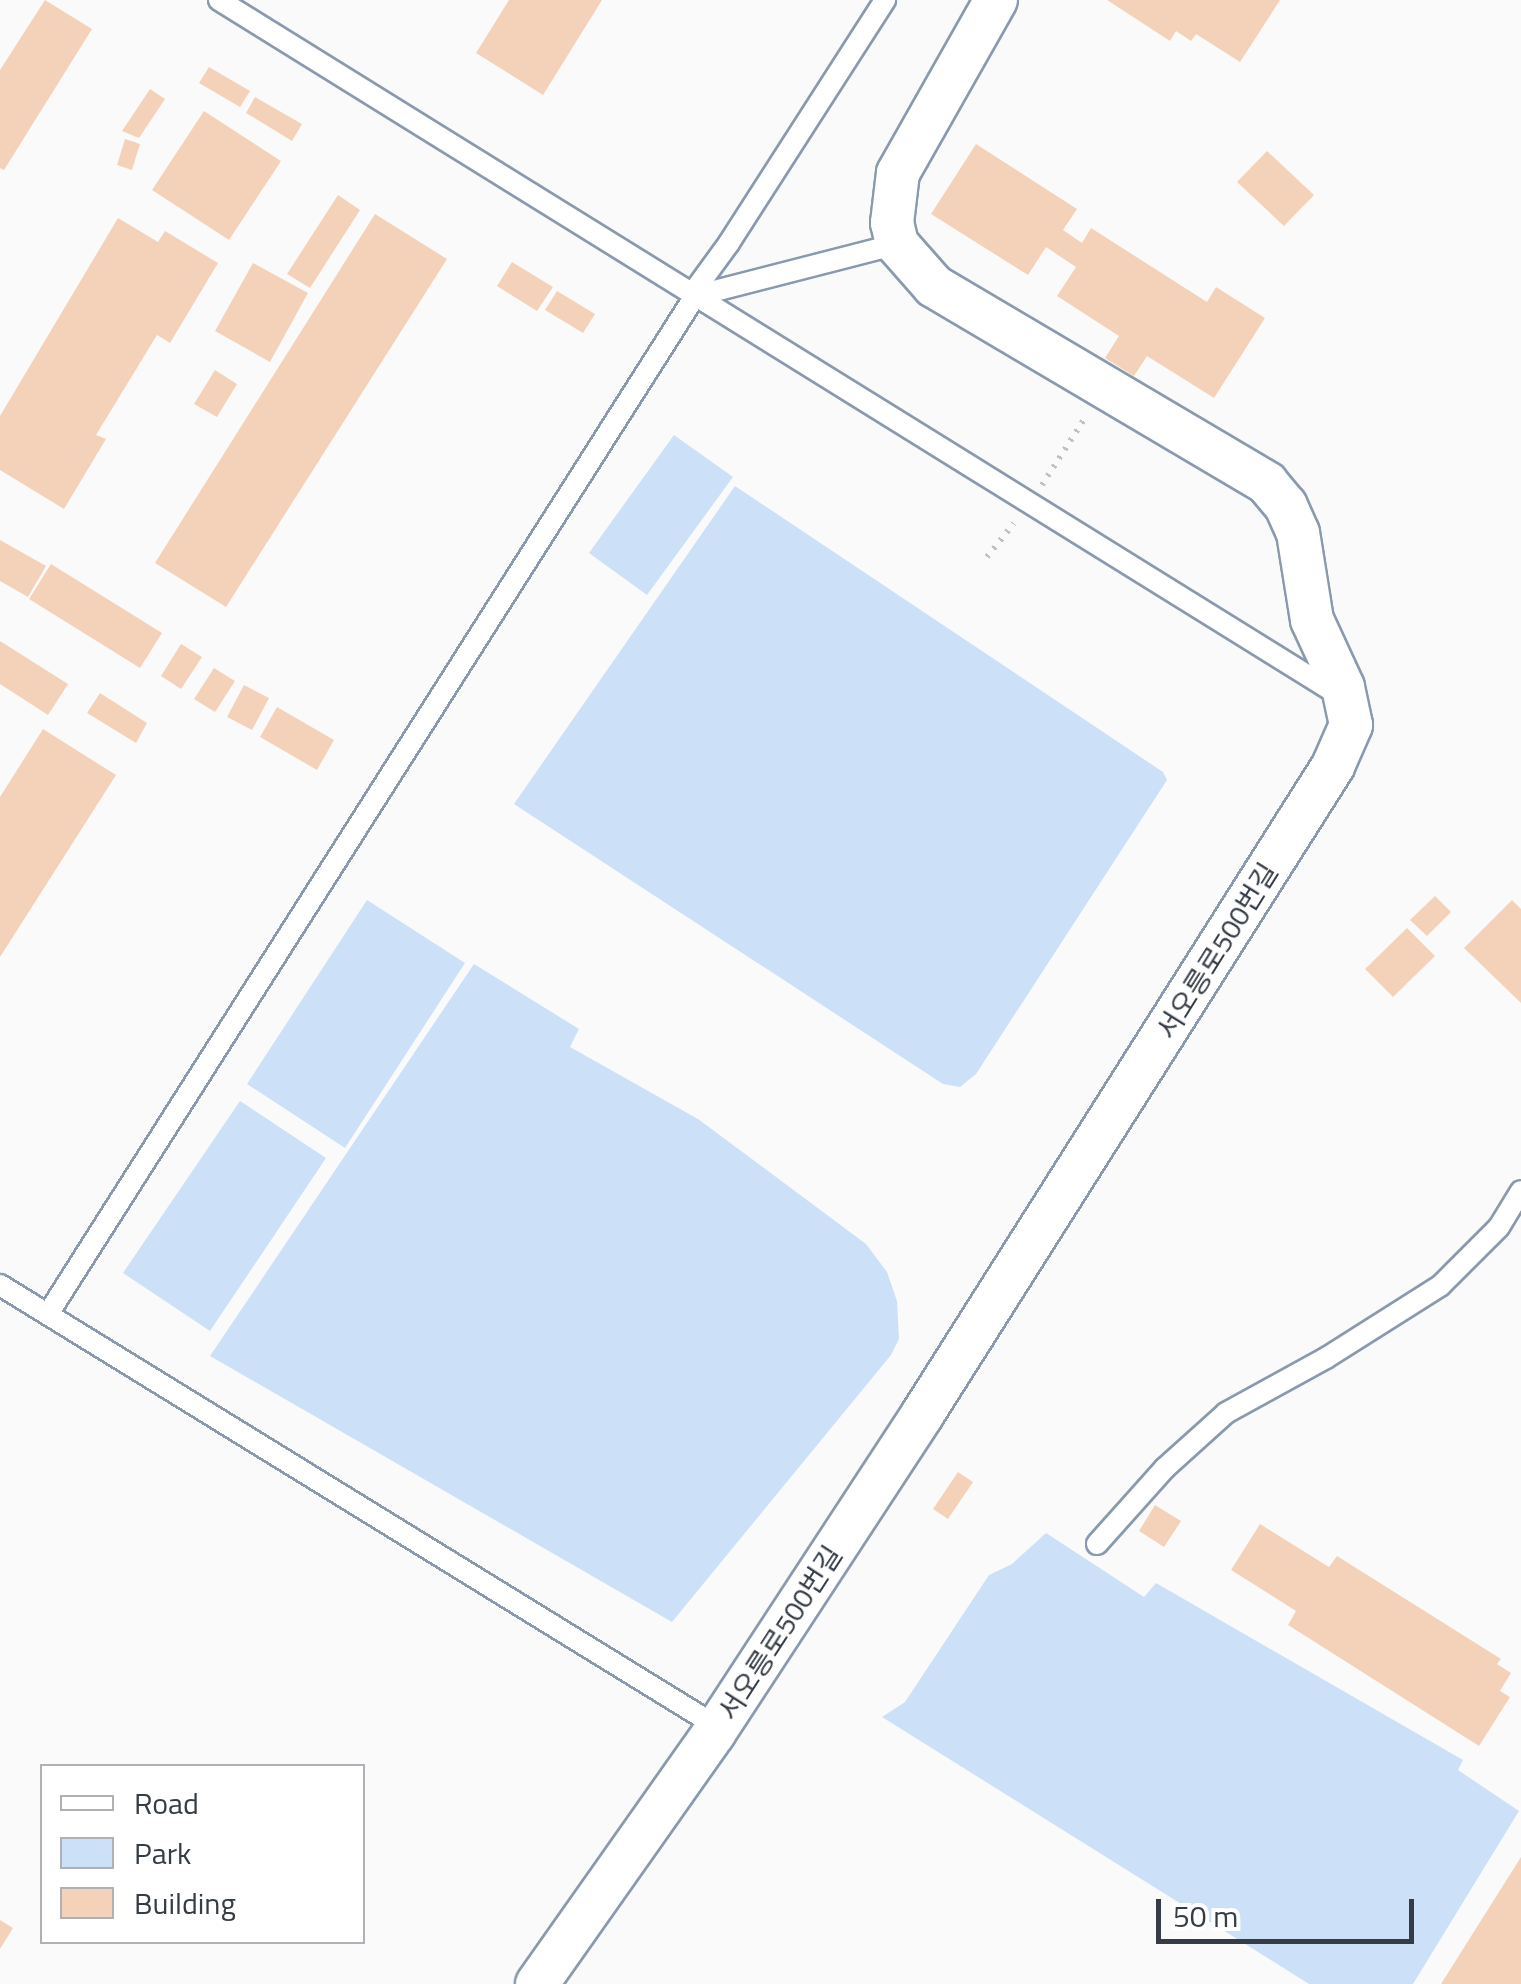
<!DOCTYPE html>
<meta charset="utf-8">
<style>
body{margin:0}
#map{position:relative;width:1521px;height:1984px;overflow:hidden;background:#fafafa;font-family:"Titillium Web","Noto Sans KR",sans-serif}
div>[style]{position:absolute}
.green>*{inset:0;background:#cce0f8}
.building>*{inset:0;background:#f4d2ba}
.path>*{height:6px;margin-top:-3px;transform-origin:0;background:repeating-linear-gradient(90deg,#bfc1c3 0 2.5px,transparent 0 10.5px)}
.roads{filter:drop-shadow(2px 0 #899aae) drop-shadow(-2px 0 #899aae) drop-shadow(0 2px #899aae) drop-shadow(0 -2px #899aae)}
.lane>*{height:20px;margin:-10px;padding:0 10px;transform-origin:10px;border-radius:10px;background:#fff}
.street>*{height:42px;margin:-21px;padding:0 21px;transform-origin:21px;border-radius:21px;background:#fff}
span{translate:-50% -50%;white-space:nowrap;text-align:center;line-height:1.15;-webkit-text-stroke:9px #fff;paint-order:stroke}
.street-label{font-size:28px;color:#353c45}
.legend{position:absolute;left:40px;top:1764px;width:325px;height:180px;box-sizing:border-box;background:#fff;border:2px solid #aeb1b5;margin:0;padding:12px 18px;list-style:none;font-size:30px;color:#353c45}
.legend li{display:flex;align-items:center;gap:20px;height:50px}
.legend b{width:50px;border:2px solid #aeb1b5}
.scale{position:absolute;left:1156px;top:1899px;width:258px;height:45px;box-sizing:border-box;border:5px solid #353c45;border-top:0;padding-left:12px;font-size:30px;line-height:35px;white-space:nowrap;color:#353c45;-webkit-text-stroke:8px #fff;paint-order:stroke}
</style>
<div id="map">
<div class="green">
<i style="clip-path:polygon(674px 435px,733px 477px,647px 595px,589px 553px)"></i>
<i style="clip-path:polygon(735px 486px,1163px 772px,1167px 780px,976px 1074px,960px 1087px,943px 1084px,514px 804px)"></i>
<i style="clip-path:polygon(367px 900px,465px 963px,345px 1148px,247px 1084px)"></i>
<i style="clip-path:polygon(474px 964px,579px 1029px,570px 1047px,698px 1119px,866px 1244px,887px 1272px,897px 1301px,899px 1339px,891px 1355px,672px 1622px,210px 1356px)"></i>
<i style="clip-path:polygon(240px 1101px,326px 1158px,210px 1331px,123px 1273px)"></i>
<i style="clip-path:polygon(1046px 1533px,1144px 1597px,1156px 1583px,1463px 1760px,1458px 1770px,1519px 1811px,1413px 1984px,1309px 1984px,882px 1717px,905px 1702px,989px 1575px,1012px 1564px)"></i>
</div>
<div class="building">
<i style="clip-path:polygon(45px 0,92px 29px,4px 170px,0 168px,0 70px)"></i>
<i style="clip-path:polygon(509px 0,602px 0,543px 95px,476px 53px)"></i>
<i style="clip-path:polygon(1107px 0,1280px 0,1240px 62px,1196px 34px,1191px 41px,1176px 31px,1170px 41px)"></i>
<i style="clip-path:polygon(209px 67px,250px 91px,240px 107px,199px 83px)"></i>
<i style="clip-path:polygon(150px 89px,165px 99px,139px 138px,122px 131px)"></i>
<i style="clip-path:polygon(255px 97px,302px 124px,292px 141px,246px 113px)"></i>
<i style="clip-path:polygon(204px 111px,281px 161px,229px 240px,152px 190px)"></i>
<i style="clip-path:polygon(125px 139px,140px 144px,132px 170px,117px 165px)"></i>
<i style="clip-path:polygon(976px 144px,1077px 209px,1063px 230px,1082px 243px,1091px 228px,1207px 302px,1216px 287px,1265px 318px,1214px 398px,1147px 356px,1134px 376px,1105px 358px,1119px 336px,1057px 296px,1076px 267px,1046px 247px,1028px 275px,931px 214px)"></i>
<i style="clip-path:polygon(1267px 151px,1314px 195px,1284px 226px,1237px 182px)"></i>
<i style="clip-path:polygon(338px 195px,360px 210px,310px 288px,287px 274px)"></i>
<i style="clip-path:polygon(375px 214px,447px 259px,226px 607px,155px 563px)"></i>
<i style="clip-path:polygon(118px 218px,158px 242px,165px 231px,218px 263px,170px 343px,157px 335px,96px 435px,106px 439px,64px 509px,0 470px,0 416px)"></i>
<i style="clip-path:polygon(512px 262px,553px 287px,537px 311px,497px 286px)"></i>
<i style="clip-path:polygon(253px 263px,308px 293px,270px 362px,215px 331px)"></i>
<i style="clip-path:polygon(557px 291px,595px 314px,583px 333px,545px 310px)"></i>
<i style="clip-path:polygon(215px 370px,237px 384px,217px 417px,194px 404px)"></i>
<i style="clip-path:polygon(0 540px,46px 566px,28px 597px,0 581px)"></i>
<i style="clip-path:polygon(51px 564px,162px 633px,140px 668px,29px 599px)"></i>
<i style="clip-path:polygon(0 641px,68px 684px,48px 715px,0 684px)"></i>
<i style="clip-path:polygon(181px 644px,202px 657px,181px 689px,161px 676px)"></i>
<i style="clip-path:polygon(214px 668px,235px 681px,215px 712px,194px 699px)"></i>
<i style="clip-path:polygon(244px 685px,269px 698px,252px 730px,227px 717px)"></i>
<i style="clip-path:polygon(100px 693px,147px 723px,136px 743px,87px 713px)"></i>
<i style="clip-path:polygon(277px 707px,334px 740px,317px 770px,260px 737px)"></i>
<i style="clip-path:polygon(43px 729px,116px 775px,0 957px,0 797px)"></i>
<i style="clip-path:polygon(1435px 896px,1451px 912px,1427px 936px,1410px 920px)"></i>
<i style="clip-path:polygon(1512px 900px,1521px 909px,1521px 1003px,1464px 948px)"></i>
<i style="clip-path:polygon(1407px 928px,1435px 956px,1393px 997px,1365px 969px)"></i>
<i style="clip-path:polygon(958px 1472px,973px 1482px,948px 1519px,933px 1509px)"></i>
<i style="clip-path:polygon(1155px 1505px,1181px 1521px,1164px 1547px,1139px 1531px)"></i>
<i style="clip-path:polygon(1260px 1524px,1329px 1567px,1337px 1556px,1501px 1659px,1497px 1664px,1511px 1673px,1500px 1691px,1510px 1697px,1479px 1746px,1288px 1625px,1296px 1611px,1231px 1570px)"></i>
<i style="clip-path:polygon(1521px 1857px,1521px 1984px,1441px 1984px)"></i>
<i style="clip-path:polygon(0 1920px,13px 1928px,0 1949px)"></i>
</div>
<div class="path">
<i style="left:1042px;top:485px;width:83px;rotate:-57.3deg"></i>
<i style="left:987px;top:557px;width:43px;rotate:-51.5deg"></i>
</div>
<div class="roads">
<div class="lane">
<i style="left:219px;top:0;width:1318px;rotate:31.82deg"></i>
<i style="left:692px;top:294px;width:63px;rotate:-54deg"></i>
<i style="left:729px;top:243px;width:289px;rotate:-57.3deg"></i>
<i style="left:0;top:1285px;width:843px;rotate:31.62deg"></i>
<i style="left:48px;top:1314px;width:1206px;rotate:-57.56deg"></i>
<i style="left:695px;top:296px;width:209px;rotate:-14.4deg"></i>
<i style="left:1097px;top:1544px;width:102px;rotate:-48.2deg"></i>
<i style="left:1165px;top:1468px;width:82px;rotate:-42deg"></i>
<i style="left:1226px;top:1413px;width:114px;rotate:-28.8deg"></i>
<i style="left:1326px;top:1358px;width:135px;rotate:-32.3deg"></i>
<i style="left:1440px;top:1286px;width:83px;rotate:-45deg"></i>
<i style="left:1499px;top:1227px;width:42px;rotate:-58.6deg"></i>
</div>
<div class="street">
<i style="left:537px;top:1984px;width:307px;rotate:-54.8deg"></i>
<i style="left:714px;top:1733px;width:380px;rotate:-56.8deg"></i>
<i style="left:922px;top:1415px;width:768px;rotate:-57.65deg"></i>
<i style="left:1333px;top:766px;width:45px;rotate:-66.3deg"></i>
<i style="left:1351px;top:725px;width:39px;rotate:-102deg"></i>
<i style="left:1343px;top:687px;width:74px;rotate:-114.8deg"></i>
<i style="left:1312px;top:620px;width:88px;rotate:-99.1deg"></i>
<i style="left:1298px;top:533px;width:30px;rotate:-114deg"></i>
<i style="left:1286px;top:506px;width:30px;rotate:-130deg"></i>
<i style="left:1267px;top:483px;width:387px;rotate:-149.4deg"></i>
<i style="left:934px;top:286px;width:56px;rotate:-131.4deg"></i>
<i style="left:897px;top:244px;width:22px;rotate:-103deg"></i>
<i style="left:892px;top:223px;width:50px;rotate:-83.2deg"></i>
<i style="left:898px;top:173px;width:199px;rotate:-60.5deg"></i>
</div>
</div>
<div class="street-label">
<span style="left:1217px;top:951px;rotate:-58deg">서오릉로500번길</span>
<span style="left:780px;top:1633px;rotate:-57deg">서오릉로500번길</span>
</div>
<ul class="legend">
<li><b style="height:12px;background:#fff"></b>Road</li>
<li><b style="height:28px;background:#cce0f8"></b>Park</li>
<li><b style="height:28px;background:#f4d2ba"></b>Building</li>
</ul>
<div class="scale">50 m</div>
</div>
